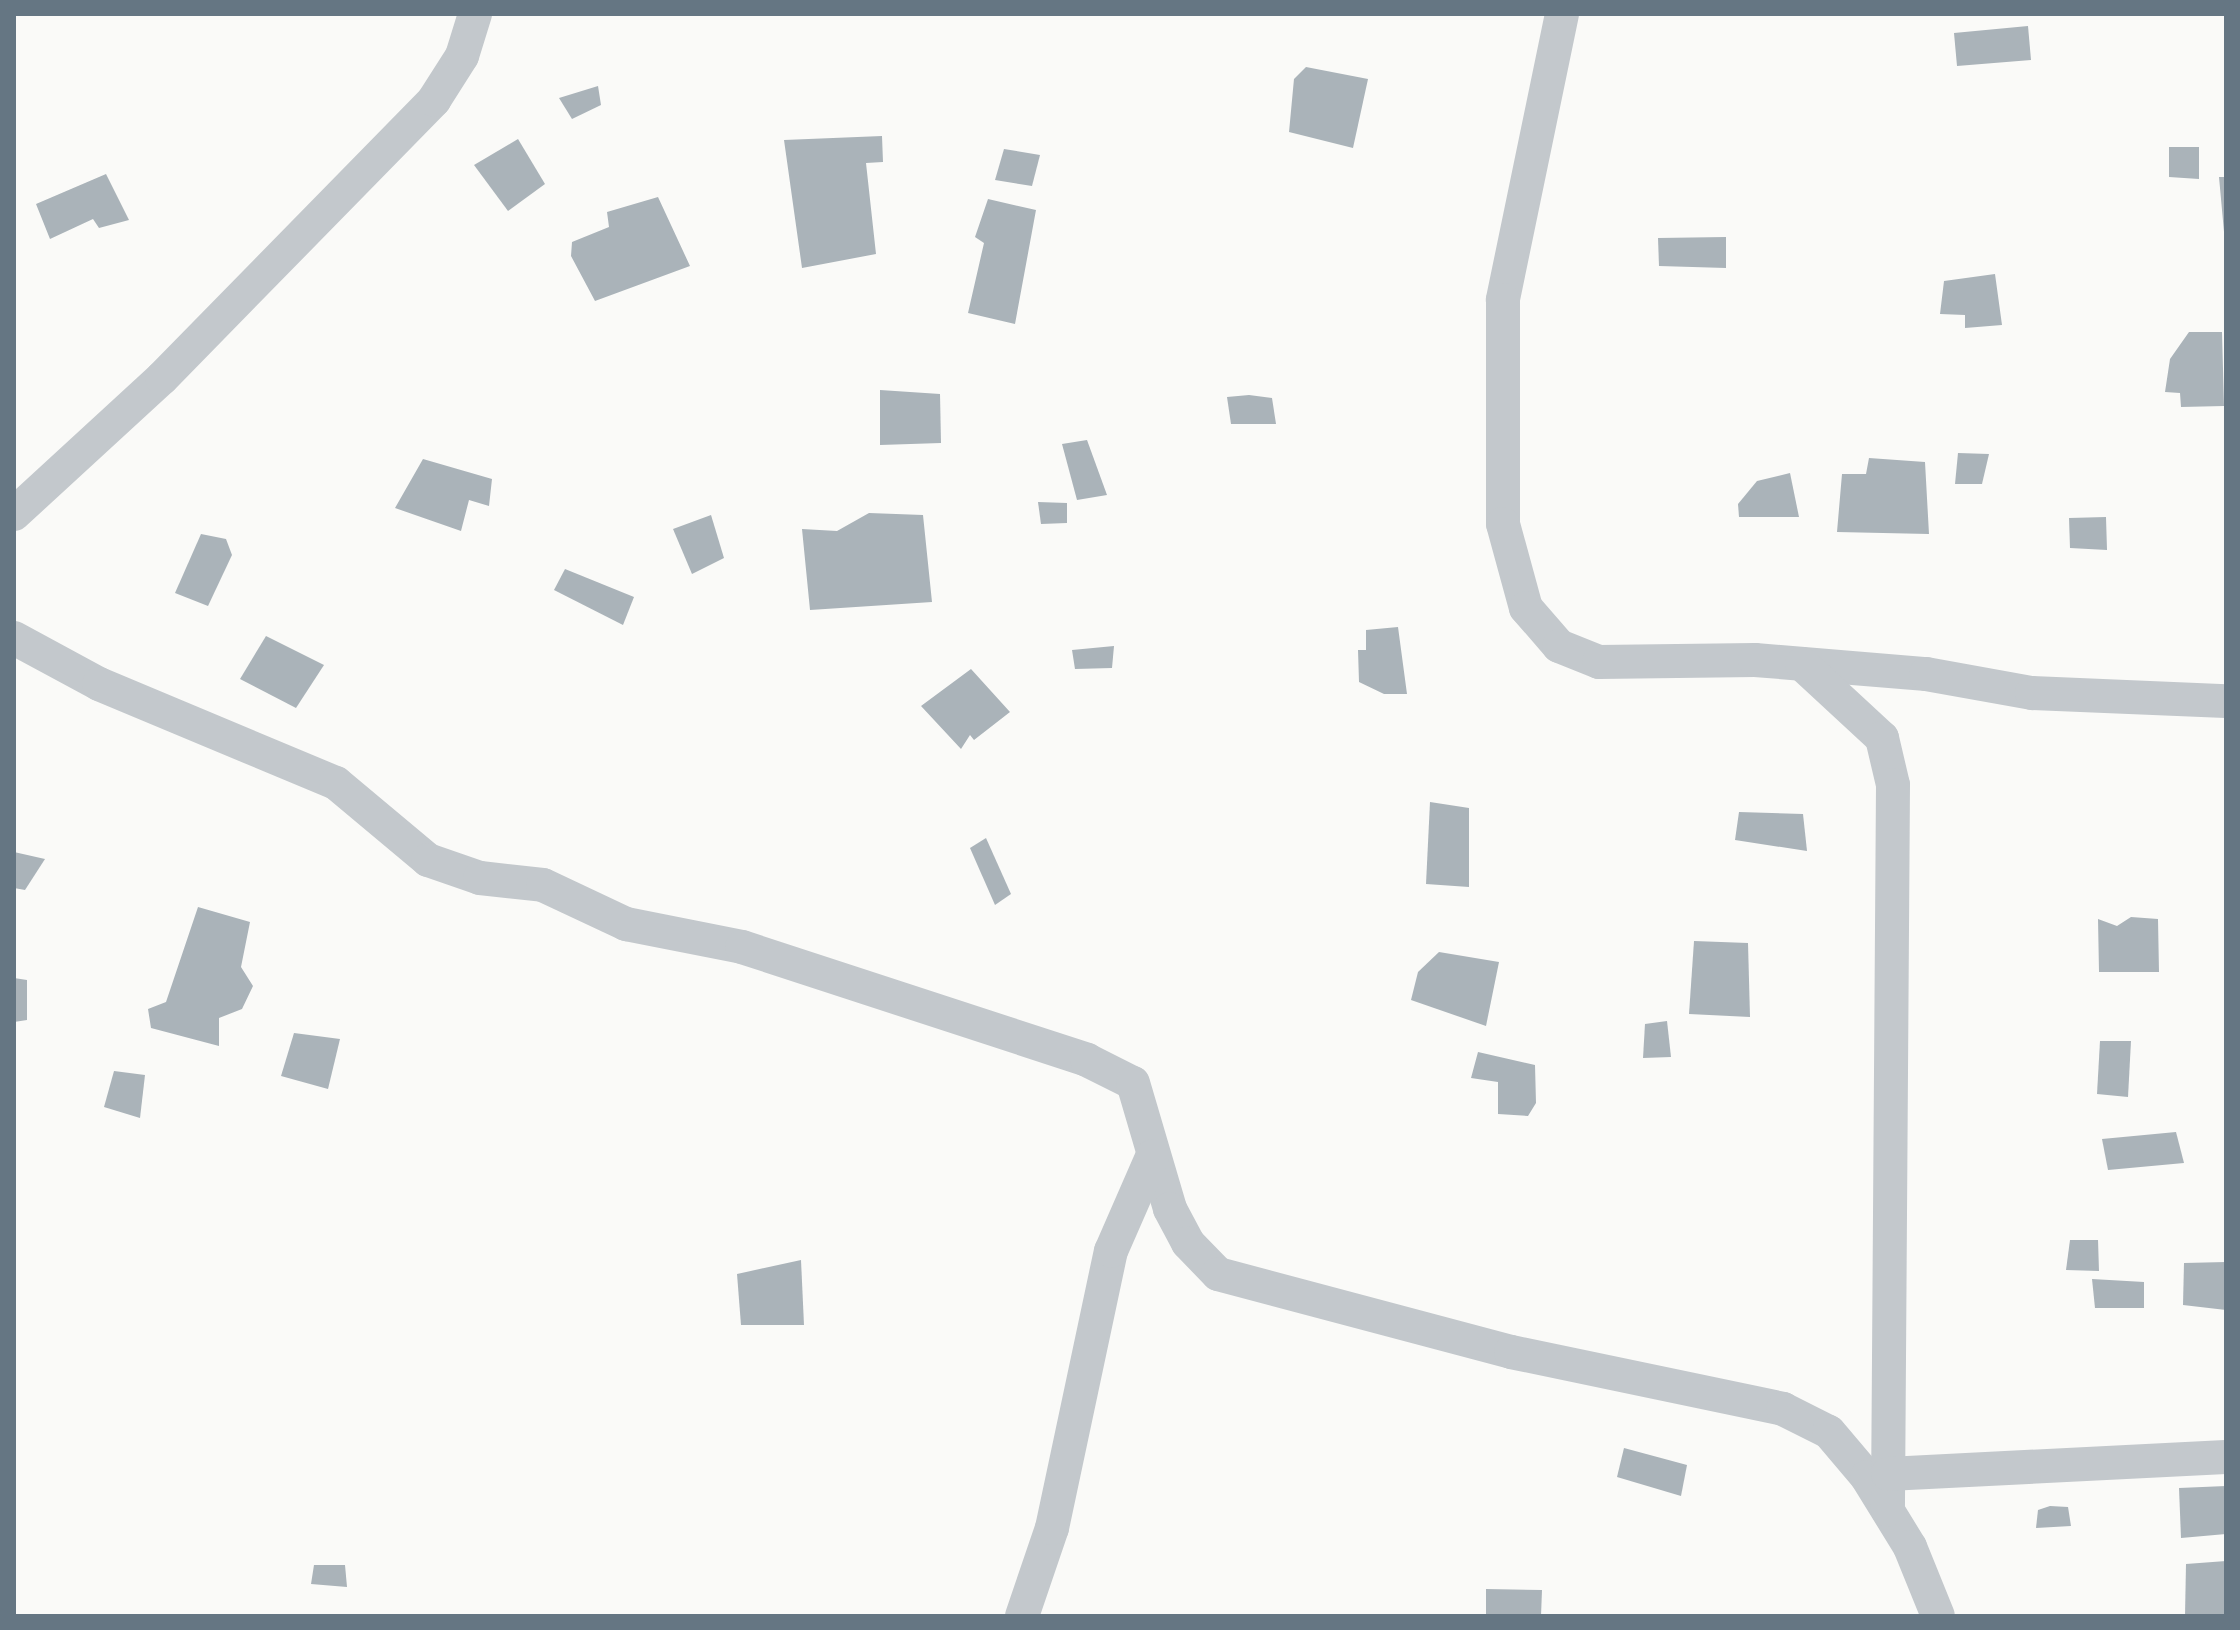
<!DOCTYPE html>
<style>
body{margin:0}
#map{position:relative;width:2240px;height:1630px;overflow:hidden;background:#fafaf8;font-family:Arial,sans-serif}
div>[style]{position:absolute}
.building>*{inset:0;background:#aab3b9}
.minor>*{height:34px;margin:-17px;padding:0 17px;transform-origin:17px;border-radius:17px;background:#c3c8cc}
span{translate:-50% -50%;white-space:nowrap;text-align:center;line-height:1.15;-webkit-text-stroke:8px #fff;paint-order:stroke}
.frame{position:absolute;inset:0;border:16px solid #657683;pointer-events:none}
</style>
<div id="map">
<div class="building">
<i style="clip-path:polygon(2028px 26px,2031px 60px,1957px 66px,1954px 33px)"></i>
<i style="clip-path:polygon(1306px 67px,1368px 79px,1353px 148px,1289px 132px,1294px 79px)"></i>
<i style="clip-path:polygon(598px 86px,601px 105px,572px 119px,559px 98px)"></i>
<i style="clip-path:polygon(882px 136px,883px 162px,866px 163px,876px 254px,802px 268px,784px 140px)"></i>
<i style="clip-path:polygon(518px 139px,545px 184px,508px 211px,474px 165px)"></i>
<i style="clip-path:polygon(2169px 147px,2199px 147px,2199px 179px,2169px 177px)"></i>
<i style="clip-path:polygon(1004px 149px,1040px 155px,1032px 186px,995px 180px)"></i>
<i style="clip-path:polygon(106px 174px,129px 220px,99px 228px,93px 219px,50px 239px,36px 204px)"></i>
<i style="clip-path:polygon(2219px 177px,2226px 177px,2226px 232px,2224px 232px)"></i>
<i style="clip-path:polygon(658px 197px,690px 266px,595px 301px,571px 256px,572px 242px,609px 227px,607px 212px)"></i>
<i style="clip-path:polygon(988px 199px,1036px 210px,1015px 324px,968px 313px,984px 243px,975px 237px)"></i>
<i style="clip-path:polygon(1726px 237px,1726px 268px,1659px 266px,1658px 238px)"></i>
<i style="clip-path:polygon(1995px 274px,2002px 325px,1965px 328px,1965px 315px,1940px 314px,1944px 281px)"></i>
<i style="clip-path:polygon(2189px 332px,2222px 332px,2224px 406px,2181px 407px,2180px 393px,2165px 392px,2170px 359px)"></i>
<i style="clip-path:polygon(880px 390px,940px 394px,941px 443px,880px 445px)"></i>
<i style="clip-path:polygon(1249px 395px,1272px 398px,1276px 424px,1231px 424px,1227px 397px)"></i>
<i style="clip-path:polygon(1087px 440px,1107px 495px,1077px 500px,1062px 444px)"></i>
<i style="clip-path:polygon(1958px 453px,1989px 454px,1982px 484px,1955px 484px)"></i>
<i style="clip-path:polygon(1869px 458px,1925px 462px,1929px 534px,1837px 532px,1842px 474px,1866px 474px)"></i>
<i style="clip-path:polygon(423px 459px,492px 479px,489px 506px,469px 500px,461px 531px,395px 508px)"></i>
<i style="clip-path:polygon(1790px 473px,1799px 517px,1739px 517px,1738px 504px,1757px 481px)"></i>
<i style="clip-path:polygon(1038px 502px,1067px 503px,1067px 523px,1041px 524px)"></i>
<i style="clip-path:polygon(869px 513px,923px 515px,932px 602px,810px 610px,802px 529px,837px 531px)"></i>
<i style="clip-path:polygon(711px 515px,724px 558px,692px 574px,673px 529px)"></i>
<i style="clip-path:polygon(2106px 517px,2107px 550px,2070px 548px,2069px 518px)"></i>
<i style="clip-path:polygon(201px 534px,226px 539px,232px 555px,208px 606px,175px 593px)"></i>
<i style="clip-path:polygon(565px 569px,634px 597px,623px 625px,554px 590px)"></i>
<i style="clip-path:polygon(1398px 627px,1407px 694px,1384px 694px,1359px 682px,1358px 650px,1366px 650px,1366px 630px)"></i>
<i style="clip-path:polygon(266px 636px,324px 665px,296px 708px,240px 679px)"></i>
<i style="clip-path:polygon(1114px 646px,1112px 668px,1075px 669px,1072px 650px)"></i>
<i style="clip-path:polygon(971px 669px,1010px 712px,974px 740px,970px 735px,961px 749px,921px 706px)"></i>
<i style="clip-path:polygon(1430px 802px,1469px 808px,1469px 887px,1426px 884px)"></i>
<i style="clip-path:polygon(1739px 812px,1803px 814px,1807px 851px,1735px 840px)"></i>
<i style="clip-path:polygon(986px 838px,1011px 894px,995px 905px,970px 848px)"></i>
<i style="clip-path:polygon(14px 852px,45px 859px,25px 890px,14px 888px)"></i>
<i style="clip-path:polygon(198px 907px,250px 922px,241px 967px,253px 986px,242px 1009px,219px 1018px,219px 1046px,151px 1028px,148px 1009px,166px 1002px)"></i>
<i style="clip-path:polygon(2131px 917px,2158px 919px,2159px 972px,2099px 972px,2098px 919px,2117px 926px)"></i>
<i style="clip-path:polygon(1694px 941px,1748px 943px,1750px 1017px,1689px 1014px)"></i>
<i style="clip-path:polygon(1439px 952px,1499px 962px,1486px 1026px,1411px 1000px,1418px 972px)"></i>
<i style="clip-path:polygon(14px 978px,27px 980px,27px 1020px,14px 1022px)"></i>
<i style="clip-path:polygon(1667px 1021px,1671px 1057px,1643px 1058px,1645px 1024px)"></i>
<i style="clip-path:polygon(294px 1033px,340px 1039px,328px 1089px,281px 1076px)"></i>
<i style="clip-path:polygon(2100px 1041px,2131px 1041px,2128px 1097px,2097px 1094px)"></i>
<i style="clip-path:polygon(1478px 1052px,1535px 1065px,1536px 1103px,1528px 1116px,1498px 1114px,1498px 1082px,1471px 1078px)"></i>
<i style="clip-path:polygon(114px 1071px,145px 1075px,140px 1118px,104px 1107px)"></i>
<i style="clip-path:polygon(2176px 1132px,2184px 1163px,2108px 1170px,2102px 1139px)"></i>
<i style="clip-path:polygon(2070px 1240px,2098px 1240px,2099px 1271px,2066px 1270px)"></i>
<i style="clip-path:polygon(801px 1260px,804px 1325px,741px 1325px,737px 1274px)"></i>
<i style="clip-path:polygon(2226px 1262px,2226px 1310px,2183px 1305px,2184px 1263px)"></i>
<i style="clip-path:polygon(2092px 1279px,2144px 1282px,2144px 1308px,2095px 1308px)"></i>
<i style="clip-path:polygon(1624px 1448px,1687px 1465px,1681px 1496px,1617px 1477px)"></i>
<i style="clip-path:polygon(2226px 1486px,2226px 1534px,2181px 1538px,2179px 1488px)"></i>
<i style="clip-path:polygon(2050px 1506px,2068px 1507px,2071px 1526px,2036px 1528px,2038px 1510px)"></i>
<i style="clip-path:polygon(2226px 1561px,2226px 1616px,2185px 1616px,2186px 1564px)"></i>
<i style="clip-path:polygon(314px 1565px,345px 1565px,347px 1587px,311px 1584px)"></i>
<i style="clip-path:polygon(1486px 1589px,1542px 1590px,1541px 1616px,1486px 1616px)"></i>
</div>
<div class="minor">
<i style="left:1562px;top:14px;width:292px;rotate:101.7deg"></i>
<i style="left:1503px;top:300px;width:224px;rotate:90deg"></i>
<i style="left:1503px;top:524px;width:87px;rotate:74.7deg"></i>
<i style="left:1526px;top:608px;width:50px;rotate:49deg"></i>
<i style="left:1559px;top:646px;width:43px;rotate:21.8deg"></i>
<i style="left:1599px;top:662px;width:156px;rotate:-0.7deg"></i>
<i style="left:1755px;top:660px;width:172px;rotate:4.7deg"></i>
<i style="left:1926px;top:674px;width:108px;rotate:10.2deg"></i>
<i style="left:2032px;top:693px;width:194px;rotate:2.4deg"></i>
<i style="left:14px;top:514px;width:201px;rotate:-42.6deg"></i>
<i style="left:162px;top:378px;width:389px;rotate:-45.6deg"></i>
<i style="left:434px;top:100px;width:52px;rotate:-57.5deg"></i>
<i style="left:462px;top:56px;width:44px;rotate:-72.8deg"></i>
<i style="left:14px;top:638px;width:97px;rotate:28.4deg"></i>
<i style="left:99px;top:684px;width:257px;rotate:22.7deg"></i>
<i style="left:336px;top:783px;width:120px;rotate:39.9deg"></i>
<i style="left:428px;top:860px;width:55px;rotate:19.1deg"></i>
<i style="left:480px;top:878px;width:63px;rotate:6.3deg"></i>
<i style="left:543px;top:885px;width:92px;rotate:25.2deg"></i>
<i style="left:626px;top:924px;width:118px;rotate:11.2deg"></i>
<i style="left:742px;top:947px;width:363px;rotate:18.1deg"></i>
<i style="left:1087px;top:1060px;width:51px;rotate:26.6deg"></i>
<i style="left:1133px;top:1083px;width:131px;rotate:73.6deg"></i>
<i style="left:1170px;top:1209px;width:38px;rotate:62deg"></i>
<i style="left:1188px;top:1243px;width:43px;rotate:45.9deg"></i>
<i style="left:1218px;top:1274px;width:303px;rotate:14.9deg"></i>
<i style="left:1511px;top:1352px;width:278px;rotate:11.8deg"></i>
<i style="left:1783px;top:1409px;width:51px;rotate:26.6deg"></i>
<i style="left:1829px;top:1432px;width:59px;rotate:49.8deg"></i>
<i style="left:1867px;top:1477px;width:82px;rotate:58.4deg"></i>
<i style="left:1910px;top:1547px;width:74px;rotate:67.9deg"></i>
<i style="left:1802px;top:664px;width:109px;rotate:42.8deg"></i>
<i style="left:1882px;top:738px;width:48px;rotate:76.8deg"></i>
<i style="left:1893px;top:785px;width:725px;rotate:90.4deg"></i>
<i style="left:1888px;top:1474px;width:338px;rotate:-2.9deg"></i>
<i style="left:1022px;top:1616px;width:93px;rotate:-71.2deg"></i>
<i style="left:1052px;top:1528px;width:283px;rotate:-78deg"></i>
<i style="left:1111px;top:1251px;width:103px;rotate:-66.4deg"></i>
</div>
<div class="frame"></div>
</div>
